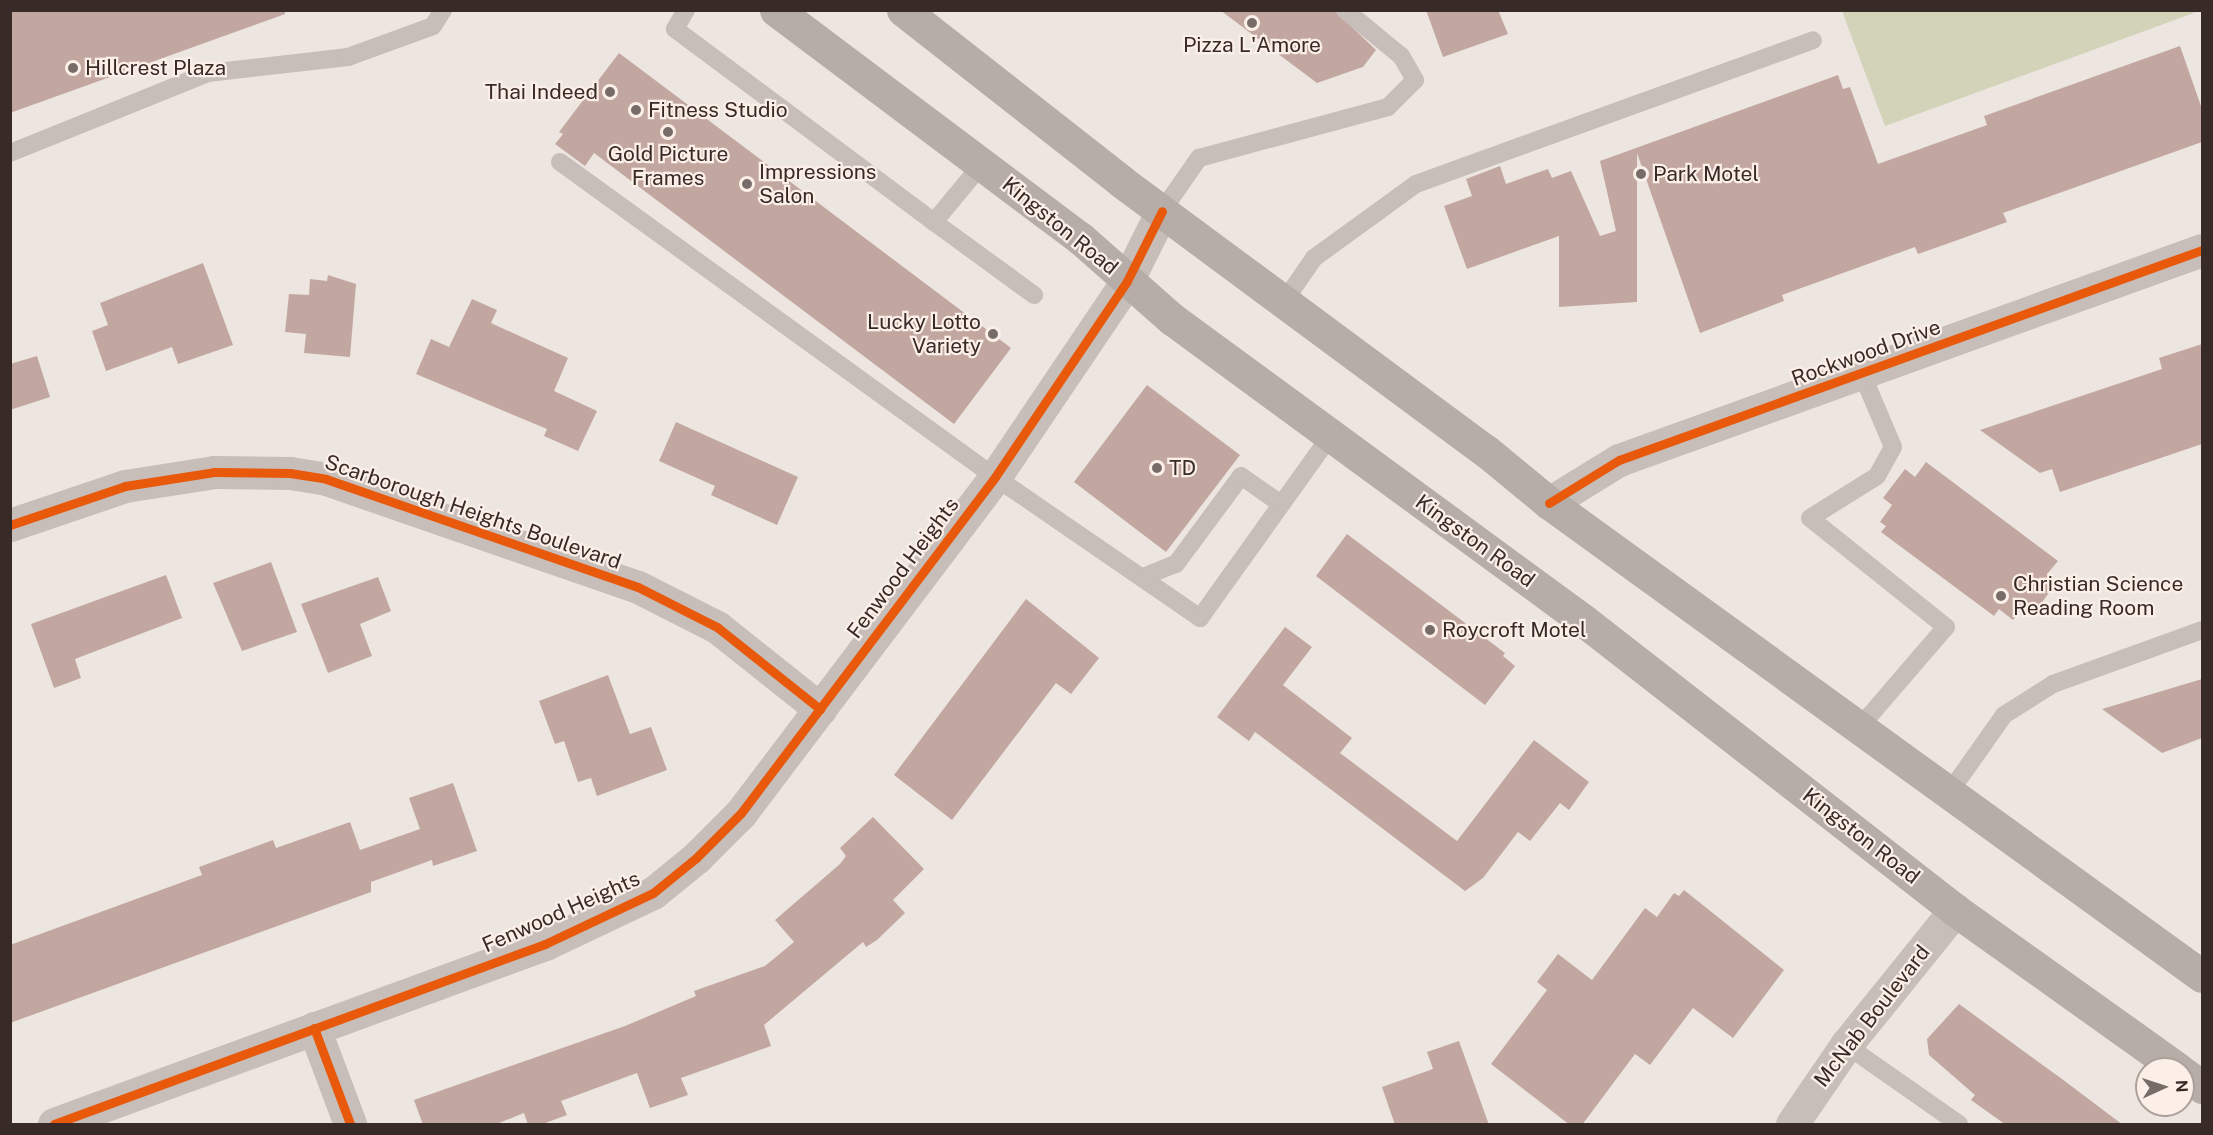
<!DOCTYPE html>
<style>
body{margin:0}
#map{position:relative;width:2213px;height:1135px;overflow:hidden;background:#ede6e0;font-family:"Public Sans",sans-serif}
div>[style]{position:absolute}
.green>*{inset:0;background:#d2d3b9}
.building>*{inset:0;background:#c2a7a1}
.service>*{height:18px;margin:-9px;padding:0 9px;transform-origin:9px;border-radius:9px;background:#c7beb9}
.minor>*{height:33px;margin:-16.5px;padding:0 16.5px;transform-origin:16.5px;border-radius:16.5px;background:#c7beb9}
.primary>*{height:33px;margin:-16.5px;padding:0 16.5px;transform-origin:16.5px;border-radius:16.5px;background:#b6aca8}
.cycleway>*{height:9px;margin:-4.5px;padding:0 4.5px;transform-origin:4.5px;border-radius:4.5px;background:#e8590c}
.dots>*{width:16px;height:16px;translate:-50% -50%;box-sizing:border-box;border:3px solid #fbefe7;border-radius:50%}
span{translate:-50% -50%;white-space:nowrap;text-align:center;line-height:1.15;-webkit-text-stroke:4.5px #fbefe7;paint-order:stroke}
.poi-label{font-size:21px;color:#382a27}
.left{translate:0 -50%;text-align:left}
.right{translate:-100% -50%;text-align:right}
.street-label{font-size:21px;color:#382a27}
.frame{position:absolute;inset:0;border:12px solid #382a27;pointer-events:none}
.north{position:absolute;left:2135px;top:1057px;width:60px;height:60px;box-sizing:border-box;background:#fbefe7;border:2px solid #ada09a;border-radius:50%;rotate:87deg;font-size:16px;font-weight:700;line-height:24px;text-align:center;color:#382a27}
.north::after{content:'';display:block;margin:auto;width:21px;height:27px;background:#776c68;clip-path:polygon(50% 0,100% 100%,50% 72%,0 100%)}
</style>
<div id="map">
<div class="green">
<i style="clip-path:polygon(2202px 10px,1885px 126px,1842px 11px,1842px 10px)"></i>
</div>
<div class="building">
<i style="clip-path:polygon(10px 10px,285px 10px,285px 14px,10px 113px)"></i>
<i style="clip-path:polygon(1220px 10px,1334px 10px,1376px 50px,1363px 67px,1317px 83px)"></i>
<i style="clip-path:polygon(1426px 10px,1498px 10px,1508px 34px,1443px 57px)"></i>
<i style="clip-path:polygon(2180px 46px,2202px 109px,2202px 142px,2003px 213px,2007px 222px,1955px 241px,1918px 254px,1915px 247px,1782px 295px,1784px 301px,1700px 333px,1637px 153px,1637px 302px,1559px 307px,1559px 236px,1467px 269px,1444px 206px,1472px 196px,1466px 179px,1500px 166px,1506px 184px,1548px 169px,1552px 178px,1571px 171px,1600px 236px,1616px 231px,1600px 161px,1838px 75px,1843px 89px,1850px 87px,1878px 164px,1987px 125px,1984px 116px)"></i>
<i style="clip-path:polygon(619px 53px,1011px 348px,954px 424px,594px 153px,585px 166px,555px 144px,563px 134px,559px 132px)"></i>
<i style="clip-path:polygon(203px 263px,233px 345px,178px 364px,172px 347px,106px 371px,92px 331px,108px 325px,100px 303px)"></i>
<i style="clip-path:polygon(328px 275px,356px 284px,350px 357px,304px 353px,306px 334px,285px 332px,289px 294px,309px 295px,310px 279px,327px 281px)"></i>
<i style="clip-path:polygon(472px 299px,497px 310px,491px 323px,568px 358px,554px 391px,597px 411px,578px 451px,544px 436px,547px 429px,416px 374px,431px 339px,449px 347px)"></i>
<i style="clip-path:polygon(2202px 344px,2202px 444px,2060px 492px,2052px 469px,2040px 473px,1980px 430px,2162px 369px,2159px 358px)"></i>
<i style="clip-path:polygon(37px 356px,50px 397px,10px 410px,10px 364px)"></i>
<i style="clip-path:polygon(1147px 385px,1240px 455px,1166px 552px,1074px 482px)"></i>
<i style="clip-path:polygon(676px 422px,798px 477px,777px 525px,711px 495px,715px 486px,659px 461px)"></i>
<i style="clip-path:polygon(1926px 462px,2058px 561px,2047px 574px,2057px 582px,2034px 613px,2024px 606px,2013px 620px,1999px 609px,1994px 616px,1881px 532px,1886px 526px,1880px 522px,1892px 505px,1883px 498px,1905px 469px,1915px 477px)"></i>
<i style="clip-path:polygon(1347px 534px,1505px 653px,1503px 656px,1515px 666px,1485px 705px,1316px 576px)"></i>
<i style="clip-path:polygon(271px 562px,297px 632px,242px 651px,213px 583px)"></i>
<i style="clip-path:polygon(166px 575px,182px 618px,75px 659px,81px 678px,54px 688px,31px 624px)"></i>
<i style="clip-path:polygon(378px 577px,391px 611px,360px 624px,372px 656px,328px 673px,301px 604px)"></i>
<i style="clip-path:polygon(1026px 599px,1099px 658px,1071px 694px,1056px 683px,952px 820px,894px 775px)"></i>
<i style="clip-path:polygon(1285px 627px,1312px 647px,1283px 685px,1352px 738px,1340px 753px,1457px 841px,1534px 740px,1589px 782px,1569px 810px,1560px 803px,1530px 841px,1518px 832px,1483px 878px,1465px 891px,1255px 732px,1249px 741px,1217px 717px)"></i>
<i style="clip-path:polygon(608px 675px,630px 734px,651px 727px,667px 770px,597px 796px,591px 778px,578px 782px,564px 741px,555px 744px,539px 701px)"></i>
<i style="clip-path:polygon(2202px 679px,2202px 738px,2162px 753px,2102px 709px)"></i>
<i style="clip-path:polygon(453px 783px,477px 851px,433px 866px,432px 860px,371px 882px,371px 892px,10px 1023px,10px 945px,202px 875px,199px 867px,273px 840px,276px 848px,350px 822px,360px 850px,420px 829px,409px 798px)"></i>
<i style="clip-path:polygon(873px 817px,924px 869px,893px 900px,905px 913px,877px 940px,866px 947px,863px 942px,764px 1025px,771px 1046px,681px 1078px,688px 1095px,650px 1108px,637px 1073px,561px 1101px,567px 1115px,540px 1125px,528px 1125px,524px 1113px,494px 1125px,423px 1125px,414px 1100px,625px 1026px,696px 996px,694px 991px,765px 966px,794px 942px,775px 920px,840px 864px,846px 856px,840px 848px)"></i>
<i style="clip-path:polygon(1684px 890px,1784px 970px,1733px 1038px,1693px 1008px,1650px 1065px,1635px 1054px,1582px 1125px,1570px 1125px,1491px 1064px,1547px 990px,1537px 982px,1558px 954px,1592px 980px,1645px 908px,1657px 917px,1674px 893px,1679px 896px)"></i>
<i style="clip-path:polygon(1959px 1004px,2066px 1082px,2123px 1125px,2006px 1125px,1971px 1100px,1975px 1095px,1929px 1055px,1927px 1039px)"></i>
<i style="clip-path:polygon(1459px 1041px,1489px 1125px,1395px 1125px,1382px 1087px,1433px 1069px,1427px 1052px)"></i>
</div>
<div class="service">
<i style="left:686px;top:10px;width:22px;rotate:120deg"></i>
<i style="left:675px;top:29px;width:323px;rotate:36.7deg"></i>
<i style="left:934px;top:222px;width:75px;rotate:-50.4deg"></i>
<i style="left:10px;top:153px;width:214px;rotate:-22deg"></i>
<i style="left:208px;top:73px;width:141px;rotate:-6.5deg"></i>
<i style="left:348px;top:57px;width:90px;rotate:-20deg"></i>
<i style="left:433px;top:26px;width:19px;rotate:-58deg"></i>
<i style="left:560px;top:162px;width:537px;rotate:35.91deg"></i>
<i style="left:995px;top:477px;width:249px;rotate:34.5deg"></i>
<i style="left:1200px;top:618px;width:225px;rotate:-54.4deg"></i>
<i style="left:1162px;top:211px;width:65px;rotate:-55.1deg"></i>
<i style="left:1199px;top:158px;width:196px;rotate:-15.1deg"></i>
<i style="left:1388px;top:107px;width:38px;rotate:-45deg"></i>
<i style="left:1415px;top:80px;width:28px;rotate:-120deg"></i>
<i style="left:1401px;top:56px;width:72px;rotate:-140.6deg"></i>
<i style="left:934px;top:222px;width:124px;rotate:36.1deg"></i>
<i style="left:1283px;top:303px;width:55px;rotate:-55.4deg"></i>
<i style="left:1314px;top:258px;width:126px;rotate:-36deg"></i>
<i style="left:1416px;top:184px;width:422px;rotate:-19.9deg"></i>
<i style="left:1143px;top:577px;width:35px;rotate:-22deg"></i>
<i style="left:1176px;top:564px;width:109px;rotate:-53.5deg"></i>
<i style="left:1241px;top:476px;width:49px;rotate:35deg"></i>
<i style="left:1859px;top:728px;width:133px;rotate:-49.3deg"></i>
<i style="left:1946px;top:627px;width:174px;rotate:-141.3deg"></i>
<i style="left:1810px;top:518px;width:79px;rotate:-32.1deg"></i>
<i style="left:1877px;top:476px;width:33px;rotate:-61deg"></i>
<i style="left:1893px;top:447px;width:79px;rotate:-113deg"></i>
<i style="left:1949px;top:793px;width:95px;rotate:-54.8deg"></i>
<i style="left:2004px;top:715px;width:58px;rotate:-32.3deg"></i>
<i style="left:2053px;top:684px;width:158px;rotate:-19.9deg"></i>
<i style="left:1846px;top:1045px;width:138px;rotate:35deg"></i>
</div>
<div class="minor">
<i style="left:1549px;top:503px;width:82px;rotate:-31.6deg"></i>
<i style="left:1619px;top:460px;width:620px;rotate:-19.81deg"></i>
<i style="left:10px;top:525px;width:121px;rotate:-18.7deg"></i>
<i style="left:125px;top:486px;width:90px;rotate:-8.9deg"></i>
<i style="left:214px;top:472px;width:76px;rotate:0.8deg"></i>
<i style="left:290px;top:473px;width:36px;rotate:9deg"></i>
<i style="left:326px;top:479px;width:330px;rotate:19.1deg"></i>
<i style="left:638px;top:587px;width:89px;rotate:26.9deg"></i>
<i style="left:717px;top:627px;width:132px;rotate:38.5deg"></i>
<i style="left:314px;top:1028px;width:103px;rotate:69.4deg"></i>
<i style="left:54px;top:1124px;width:523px;rotate:-20.13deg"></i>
<i style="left:545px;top:944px;width:119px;rotate:-25.3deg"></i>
<i style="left:653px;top:893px;width:55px;rotate:-39.1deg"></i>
<i style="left:696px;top:858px;width:64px;rotate:-45deg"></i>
<i style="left:741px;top:813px;width:421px;rotate:-52.9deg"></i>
<i style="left:995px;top:477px;width:236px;rotate:-56deg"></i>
<i style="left:1127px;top:281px;width:78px;rotate:-63.4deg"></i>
<i style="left:1792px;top:1124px;width:96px;rotate:-55.6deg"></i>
<i style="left:1846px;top:1045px;width:174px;rotate:-51.1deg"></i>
</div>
<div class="primary">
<i style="left:776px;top:10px;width:380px;rotate:36.9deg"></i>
<i style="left:1080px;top:238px;width:123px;rotate:41.4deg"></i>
<i style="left:1172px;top:319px;width:511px;rotate:36.24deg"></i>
<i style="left:1584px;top:621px;width:470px;rotate:37.9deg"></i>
<i style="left:1955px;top:910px;width:274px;rotate:35.5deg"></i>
<i style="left:903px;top:10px;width:278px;rotate:38.1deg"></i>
<i style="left:1122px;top:182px;width:453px;rotate:36.5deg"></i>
<i style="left:1486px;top:451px;width:82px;rotate:39.5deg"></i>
<i style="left:1549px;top:503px;width:806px;rotate:35.92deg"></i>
<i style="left:2183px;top:1073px;width:24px;rotate:36deg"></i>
</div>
<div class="cycleway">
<i style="left:1549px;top:503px;width:82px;rotate:-31.6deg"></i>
<i style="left:1619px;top:460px;width:620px;rotate:-19.81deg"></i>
<i style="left:10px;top:525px;width:121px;rotate:-18.7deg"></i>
<i style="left:125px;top:486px;width:90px;rotate:-8.9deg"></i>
<i style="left:214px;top:472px;width:76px;rotate:0.8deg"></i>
<i style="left:290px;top:473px;width:36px;rotate:9deg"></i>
<i style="left:326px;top:479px;width:330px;rotate:19.1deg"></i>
<i style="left:638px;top:587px;width:89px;rotate:26.9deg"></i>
<i style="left:717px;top:627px;width:132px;rotate:38.5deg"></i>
<i style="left:314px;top:1028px;width:103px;rotate:69.4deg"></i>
<i style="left:54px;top:1124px;width:523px;rotate:-20.13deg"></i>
<i style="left:545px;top:944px;width:119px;rotate:-25.3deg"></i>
<i style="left:653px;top:893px;width:55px;rotate:-39.1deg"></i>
<i style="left:696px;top:858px;width:64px;rotate:-45deg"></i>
<i style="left:741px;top:813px;width:421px;rotate:-52.9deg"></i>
<i style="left:995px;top:477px;width:236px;rotate:-56deg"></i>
<i style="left:1127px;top:281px;width:78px;rotate:-63.4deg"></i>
</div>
<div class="dots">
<i style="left:1252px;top:23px;background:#776c68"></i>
<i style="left:73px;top:68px;background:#776c68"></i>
<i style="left:610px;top:92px;background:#776c68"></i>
<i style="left:636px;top:110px;background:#776c68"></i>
<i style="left:668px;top:132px;background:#776c68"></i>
<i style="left:1641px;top:174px;background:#776c68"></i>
<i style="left:747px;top:184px;background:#776c68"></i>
<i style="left:993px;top:334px;background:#776c68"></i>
<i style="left:1157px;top:468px;background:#776c68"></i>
<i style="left:2001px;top:596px;background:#776c68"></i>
<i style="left:1430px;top:630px;background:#776c68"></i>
</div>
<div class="poi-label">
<span style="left:1252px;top:45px">Pizza L'Amore</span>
<span class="left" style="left:85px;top:68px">Hillcrest Plaza</span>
<span class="right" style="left:598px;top:92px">Thai Indeed</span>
<span class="left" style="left:648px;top:110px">Fitness Studio</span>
<span style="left:668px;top:166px">Gold Picture<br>Frames</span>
<span class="left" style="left:759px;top:184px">Impressions<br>Salon</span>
<span class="left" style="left:1653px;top:174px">Park Motel</span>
<span class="right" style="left:981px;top:334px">Lucky Lotto<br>Variety</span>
<span class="left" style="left:1169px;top:468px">TD</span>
<span class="left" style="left:2013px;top:596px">Christian Science<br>Reading Room</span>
<span class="left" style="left:1442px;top:630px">Roycroft Motel</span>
</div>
<div class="street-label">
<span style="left:1060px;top:226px;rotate:39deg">Kingston Road</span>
<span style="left:1866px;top:353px;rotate:-20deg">Rockwood Drive</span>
<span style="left:473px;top:512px;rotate:19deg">Scarborough Heights Boulevard</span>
<span style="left:1475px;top:541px;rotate:36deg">Kingston Road</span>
<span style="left:903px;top:568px;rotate:-53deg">Fenwood Heights</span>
<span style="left:1861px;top:836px;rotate:38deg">Kingston Road</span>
<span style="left:561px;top:912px;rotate:-24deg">Fenwood Heights</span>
<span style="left:1872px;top:1016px;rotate:-52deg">McNab Boulevard</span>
</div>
<div class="frame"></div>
<div class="north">N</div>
</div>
